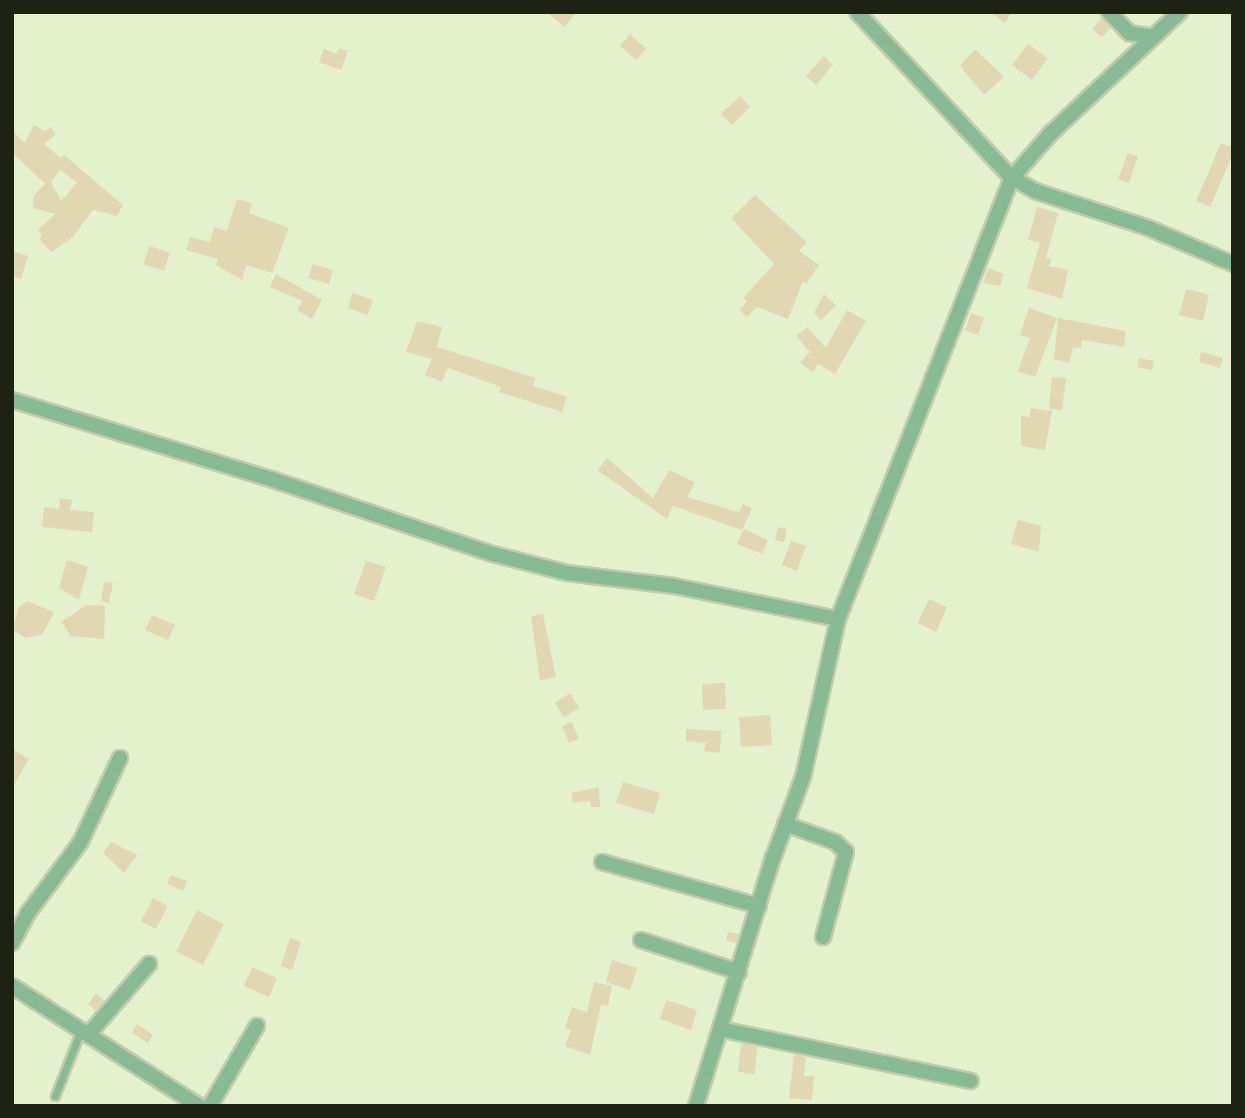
<!DOCTYPE html>
<style>
body{margin:0}
#map{position:relative;width:1245px;height:1118px;overflow:hidden;background:#e4f1cd;font-family:"Roboto Serif",serif}
div>[style]{position:absolute}
.building>*{inset:0;background:#e1d8b3}
.roads{filter:drop-shadow(2px 0 #c0ccac) drop-shadow(-2px 0 #c0ccac) drop-shadow(0 2px #c0ccac) drop-shadow(0 -2px #c0ccac)}
.lane>*{height:7px;margin:-3.5px;padding:0 3.5px;transform-origin:3.5px;border-radius:3.5px;background:#87ba95}
.street>*{height:14px;margin:-7px;padding:0 7px;transform-origin:7px;border-radius:7px;background:#87ba95}
span{translate:-50% -50%;white-space:nowrap;text-align:center;line-height:1.15;-webkit-text-stroke:7px #fff;paint-order:stroke}
.frame{position:absolute;inset:0;border:14px solid #1e2215;pointer-events:none}
</style>
<div id="map">
<div class="building">
<i style="clip-path:polygon(546px 12px,576px 12px,565px 27px)"></i>
<i style="clip-path:polygon(990px 12px,1012px 12px,1005px 23px)"></i>
<i style="clip-path:polygon(1102px 18px,1111px 28px,1102px 37px,1092px 29px)"></i>
<i style="clip-path:polygon(630px 34px,646px 49px,636px 60px,620px 46px)"></i>
<i style="clip-path:polygon(1028px 44px,1048px 58px,1032px 80px,1012px 65px)"></i>
<i style="clip-path:polygon(339px 48px,348px 51px,341px 70px,319px 62px,324px 49px,337px 54px)"></i>
<i style="clip-path:polygon(975px 49px,1004px 77px,984px 95px,960px 66px)"></i>
<i style="clip-path:polygon(824px 56px,833px 65px,816px 85px,806px 76px)"></i>
<i style="clip-path:polygon(740px 96px,750px 107px,732px 125px,721px 114px)"></i>
<i style="clip-path:polygon(evenodd,34px 125px,45px 131px,50px 127px,56px 134px,44px 144px,61px 158px,64px 155px,123px 205px,117px 216px,93px 210px,71px 239px,51px 252px,39px 239px,42px 235px,38px 230px,55px 214px,33px 208px,34px 195px,45px 184px,12px 152px,12px 131px,25px 143px,34px 125px,61px 170px,77px 183px,61px 201px,51px 181px,61px 170px)"></i>
<i style="clip-path:polygon(1221px 143px,1233px 148px,1233px 154px,1210px 207px,1196px 201px)"></i>
<i style="clip-path:polygon(1128px 153px,1138px 156px,1129px 183px,1118px 179px)"></i>
<i style="clip-path:polygon(755px 195px,807px 242px,799px 251px,819px 265px,806px 284px,803px 281px,788px 319px,757px 307px,747px 317px,739px 310px,747px 301px,743px 298px,774px 264px,731px 218px)"></i>
<i style="clip-path:polygon(237px 199px,252px 203px,249px 213px,289px 228px,272px 273px,246px 265px,242px 280px,216px 265px,218px 259px,186px 250px,190px 237px,210px 242px,214px 227px,227px 231px)"></i>
<i style="clip-path:polygon(1037px 207px,1058px 213px,1046px 258px,1051px 259px,1049px 266px,1068px 270px,1062px 299px,1027px 288px,1040px 243px,1028px 240px)"></i>
<i style="clip-path:polygon(150px 246px,170px 253px,164px 271px,143px 264px)"></i>
<i style="clip-path:polygon(12px 251px,28px 256px,21px 279px,12px 276px)"></i>
<i style="clip-path:polygon(313px 264px,333px 270px,329px 284px,308px 278px)"></i>
<i style="clip-path:polygon(988px 268px,1004px 274px,1000px 286px,983px 283px)"></i>
<i style="clip-path:polygon(276px 274px,322px 300px,312px 319px,297px 310px,303px 301px,270px 287px)"></i>
<i style="clip-path:polygon(1186px 289px,1209px 295px,1203px 321px,1179px 315px)"></i>
<i style="clip-path:polygon(352px 293px,373px 300px,368px 315px,348px 308px)"></i>
<i style="clip-path:polygon(824px 294px,836px 305px,821px 320px,814px 313px)"></i>
<i style="clip-path:polygon(1029px 308px,1057px 318px,1035px 377px,1018px 371px,1030px 338px,1020px 335px)"></i>
<i style="clip-path:polygon(847px 310px,866px 321px,835px 374px,818px 364px,813px 372px,804px 366px,800px 362px,810px 352px,796px 336px,807px 327px,826px 348px)"></i>
<i style="clip-path:polygon(971px 313px,984px 318px,978px 335px,965px 330px)"></i>
<i style="clip-path:polygon(1058px 318px,1126px 331px,1124px 347px,1082px 340px,1081px 348px,1073px 348px,1069px 363px,1054px 359px)"></i>
<i style="clip-path:polygon(417px 321px,442px 327px,437px 347px,536px 378px,533px 386px,567px 397px,562px 412px,499px 392px,501px 387px,448px 368px,442px 382px,425px 375px,432px 359px,406px 352px)"></i>
<i style="clip-path:polygon(1201px 352px,1223px 358px,1220px 368px,1199px 362px)"></i>
<i style="clip-path:polygon(1139px 358px,1154px 361px,1152px 370px,1137px 367px)"></i>
<i style="clip-path:polygon(1052px 377px,1066px 378px,1062px 410px,1049px 409px)"></i>
<i style="clip-path:polygon(1031px 408px,1052px 411px,1045px 450px,1021px 446px,1021px 416px,1029px 417px)"></i>
<i style="clip-path:polygon(607px 458px,653px 498px,669px 470px,695px 482px,687px 497px,739px 512px,743px 504px,752px 508px,742px 530px,673px 506px,667px 519px,597px 470px)"></i>
<i style="clip-path:polygon(60px 498px,72px 500px,70px 510px,94px 512px,92px 532px,42px 527px,44px 507px,59px 509px)"></i>
<i style="clip-path:polygon(1018px 520px,1041px 526px,1039px 552px,1011px 544px)"></i>
<i style="clip-path:polygon(778px 527px,787px 529px,784px 542px,775px 540px)"></i>
<i style="clip-path:polygon(744px 529px,768px 540px,762px 554px,737px 544px)"></i>
<i style="clip-path:polygon(791px 541px,806px 546px,797px 571px,782px 565px)"></i>
<i style="clip-path:polygon(67px 560px,88px 567px,79px 600px,59px 588px)"></i>
<i style="clip-path:polygon(366px 561px,386px 567px,374px 601px,354px 594px)"></i>
<i style="clip-path:polygon(104px 582px,113px 583px,109px 603px,101px 601px)"></i>
<i style="clip-path:polygon(929px 599px,947px 607px,936px 632px,918px 623px)"></i>
<i style="clip-path:polygon(27px 601px,54px 612px,42px 635px,25px 638px,13px 630px,18px 608px)"></i>
<i style="clip-path:polygon(86px 605px,105px 606px,104px 639px,71px 636px,61px 622px)"></i>
<i style="clip-path:polygon(543px 614px,556px 677px,540px 680px,531px 616px)"></i>
<i style="clip-path:polygon(152px 615px,175px 625px,168px 640px,145px 630px)"></i>
<i style="clip-path:polygon(725px 683px,726px 709px,703px 710px,702px 684px)"></i>
<i style="clip-path:polygon(570px 693px,579px 708px,564px 717px,555px 703px)"></i>
<i style="clip-path:polygon(770px 715px,772px 745px,741px 747px,739px 717px)"></i>
<i style="clip-path:polygon(572px 722px,579px 739px,569px 743px,562px 726px)"></i>
<i style="clip-path:polygon(686px 729px,721px 731px,720px 753px,704px 751px,706px 743px,686px 741px)"></i>
<i style="clip-path:polygon(12px 749px,29px 759px,12px 788px)"></i>
<i style="clip-path:polygon(623px 782px,660px 793px,654px 814px,616px 803px)"></i>
<i style="clip-path:polygon(599px 787px,600px 807px,591px 807px,590px 801px,572px 802px,572px 793px)"></i>
<i style="clip-path:polygon(111px 842px,137px 855px,124px 873px,103px 853px)"></i>
<i style="clip-path:polygon(171px 875px,187px 881px,183px 891px,167px 884px)"></i>
<i style="clip-path:polygon(153px 898px,168px 906px,156px 929px,141px 921px)"></i>
<i style="clip-path:polygon(197px 910px,224px 924px,203px 965px,176px 951px)"></i>
<i style="clip-path:polygon(728px 932px,739px 934px,737px 943px,726px 941px)"></i>
<i style="clip-path:polygon(290px 938px,301px 942px,292px 970px,281px 966px)"></i>
<i style="clip-path:polygon(612px 960px,637px 968px,630px 990px,606px 982px)"></i>
<i style="clip-path:polygon(252px 967px,277px 978px,269px 997px,244px 986px)"></i>
<i style="clip-path:polygon(594px 982px,612px 986px,608px 1006px,601px 1005px,590px 1055px,565px 1046px,571px 1030px,565px 1028px,572px 1007px,587px 1012px)"></i>
<i style="clip-path:polygon(96px 994px,105px 1001px,96px 1010px,88px 1004px)"></i>
<i style="clip-path:polygon(666px 1000px,697px 1010px,691px 1030px,660px 1019px)"></i>
<i style="clip-path:polygon(137px 1024px,153px 1035px,148px 1043px,132px 1033px)"></i>
<i style="clip-path:polygon(741px 1043px,757px 1047px,755px 1074px,738px 1072px)"></i>
<i style="clip-path:polygon(794px 1054px,806px 1057px,804px 1076px,814px 1076px,812px 1100px,789px 1098px)"></i>
</div>
<div class="roads">
<div class="lane">
<i style="left:55px;top:1096px;width:71px;rotate:-68.5deg"></i>
</div>
<div class="street">
<i style="left:857px;top:12px;width:227px;rotate:47deg"></i>
<i style="left:1012px;top:178px;width:26px;rotate:29deg"></i>
<i style="left:1035px;top:191px;width:117px;rotate:18deg"></i>
<i style="left:1146px;top:227px;width:95px;rotate:23deg"></i>
<i style="left:1109px;top:12px;width:29px;rotate:46deg"></i>
<i style="left:1129px;top:33px;width:24px;rotate:9deg"></i>
<i style="left:12px;top:400px;width:271px;rotate:17deg"></i>
<i style="left:271px;top:479px;width:234px;rotate:18.7deg"></i>
<i style="left:493px;top:554px;width:76px;rotate:14.4deg"></i>
<i style="left:567px;top:573px;width:108px;rotate:6.9deg"></i>
<i style="left:674px;top:586px;width:167px;rotate:11.4deg"></i>
<i style="left:785px;top:824px;width:53px;rotate:19.8deg"></i>
<i style="left:835px;top:842px;width:15px;rotate:42deg"></i>
<i style="left:846px;top:852px;width:88px;rotate:105.1deg"></i>
<i style="left:602px;top:862px;width:163px;rotate:15.7deg"></i>
<i style="left:641px;top:940px;width:103px;rotate:18.1deg"></i>
<i style="left:12px;top:943px;width:34px;rotate:-62deg"></i>
<i style="left:28px;top:913px;width:87px;rotate:-53.4deg"></i>
<i style="left:80px;top:843px;width:94px;rotate:-64.8deg"></i>
<i style="left:12px;top:986px;width:222px;rotate:32.7deg"></i>
<i style="left:720px;top:1029px;width:256px;rotate:11.7deg"></i>
<i style="left:88px;top:1035px;width:94px;rotate:-49.3deg"></i>
<i style="left:210px;top:1106px;width:93px;rotate:-59.6deg"></i>
<i style="left:696px;top:1106px;width:260px;rotate:-72.8deg"></i>
<i style="left:773px;top:858px;width:86px;rotate:-69.7deg"></i>
<i style="left:803px;top:777px;width:162px;rotate:-77.5deg"></i>
<i style="left:838px;top:619px;width:474px;rotate:-68.5deg"></i>
<i style="left:1012px;top:178px;width:60px;rotate:-49.1deg"></i>
<i style="left:1051px;top:133px;width:177px;rotate:-43.2deg"></i>
</div>
</div>
<div class="frame"></div>
</div>
